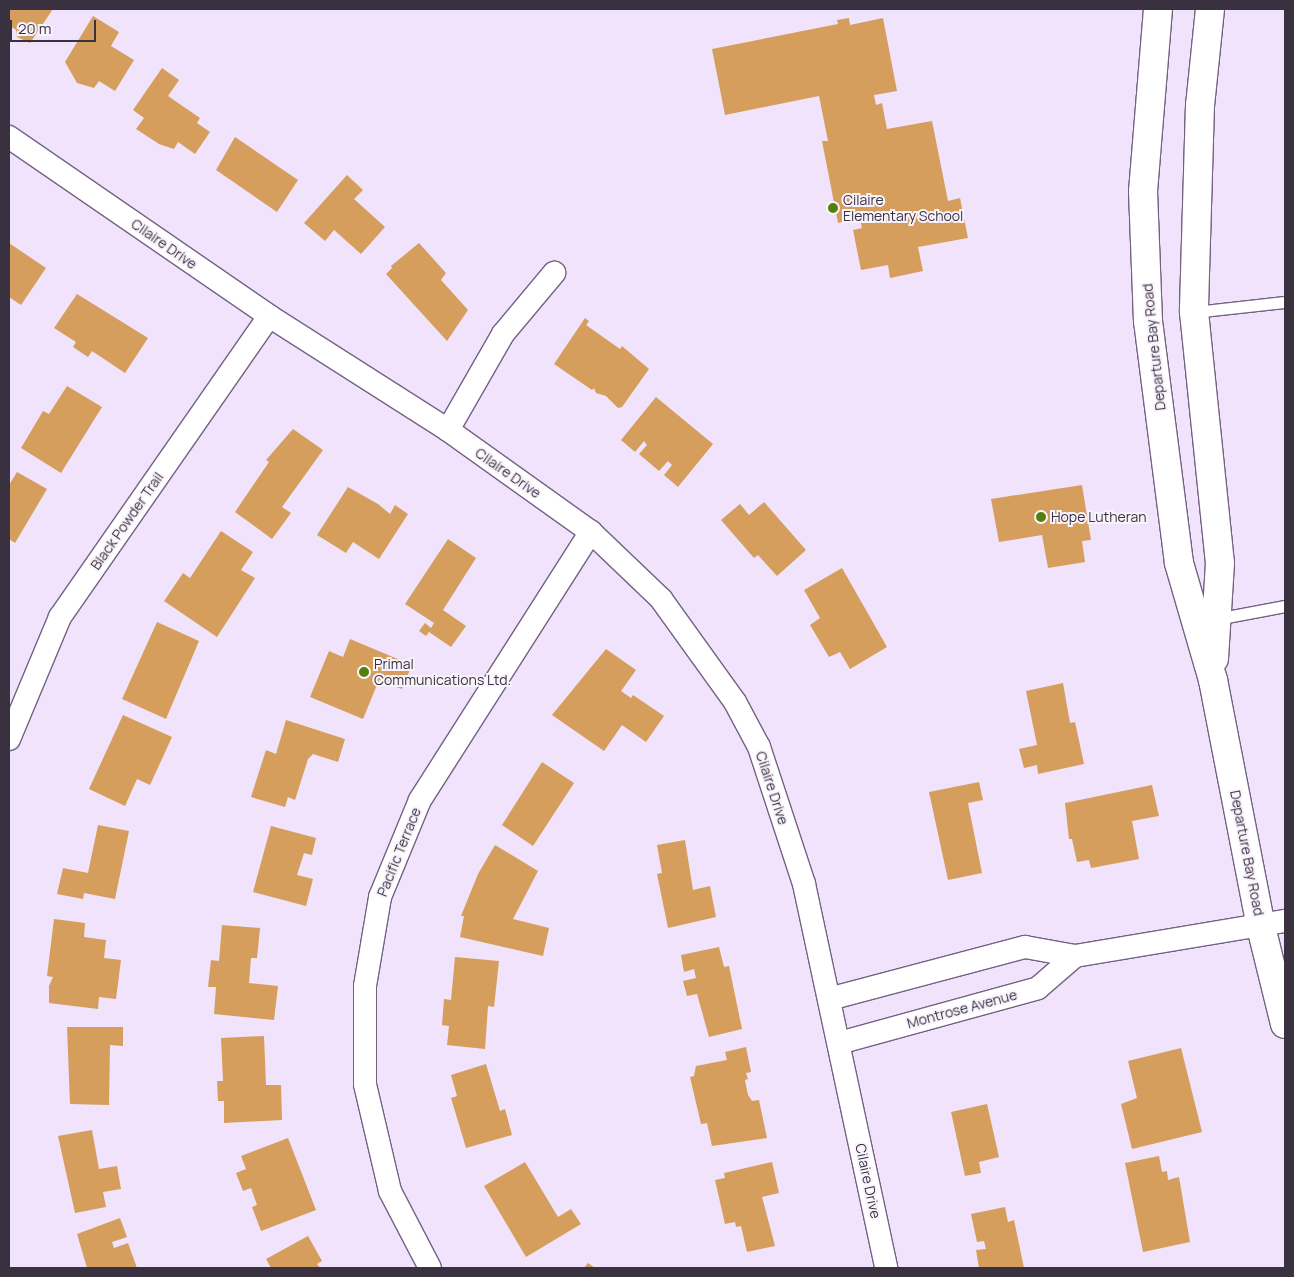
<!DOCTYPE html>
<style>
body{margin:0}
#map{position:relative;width:1294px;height:1277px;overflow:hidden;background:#f0e3fb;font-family:Manrope,sans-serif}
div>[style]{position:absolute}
.building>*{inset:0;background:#d59e5c}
.roads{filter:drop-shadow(1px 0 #746183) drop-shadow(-1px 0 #746183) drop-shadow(0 1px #746183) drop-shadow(0 -1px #746183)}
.lane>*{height:11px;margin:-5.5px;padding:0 5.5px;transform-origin:5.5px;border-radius:5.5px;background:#fff}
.street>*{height:22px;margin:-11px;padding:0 11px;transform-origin:11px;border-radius:11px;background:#fff}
.secondary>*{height:28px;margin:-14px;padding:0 14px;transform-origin:14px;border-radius:14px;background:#fff}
.dots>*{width:14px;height:14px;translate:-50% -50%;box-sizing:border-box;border:2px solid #f9f4fc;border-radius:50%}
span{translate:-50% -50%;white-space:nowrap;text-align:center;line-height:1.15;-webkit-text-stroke:4px #f9f4fc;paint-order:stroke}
.poi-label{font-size:14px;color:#393140}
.left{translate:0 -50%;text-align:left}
.street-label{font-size:14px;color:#393140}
.frame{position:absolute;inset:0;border:10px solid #393140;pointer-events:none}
.scale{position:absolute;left:10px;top:20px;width:86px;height:22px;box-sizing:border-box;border:2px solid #393140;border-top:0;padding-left:6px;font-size:15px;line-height:18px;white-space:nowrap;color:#393140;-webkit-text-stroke:4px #f9f4fc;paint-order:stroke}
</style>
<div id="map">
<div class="building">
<i style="clip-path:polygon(9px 9px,53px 9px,30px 43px,17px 37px,16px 30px,9px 25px)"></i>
<i style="clip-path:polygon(93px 16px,119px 32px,111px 46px,134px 60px,115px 91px,99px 81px,94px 88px,77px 83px,65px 62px)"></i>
<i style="clip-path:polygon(849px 18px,850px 25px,883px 18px,897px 91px,874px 95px,876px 105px,882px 103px,887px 129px,932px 121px,948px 201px,960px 198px,968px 238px,918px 247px,923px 271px,890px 278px,888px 265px,861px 270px,853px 230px,862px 228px,860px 218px,838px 223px,822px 141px,828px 141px,819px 96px,725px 115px,712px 49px,838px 24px,837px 20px)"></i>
<i style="clip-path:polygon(162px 68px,179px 80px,168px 96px,200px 118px,197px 123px,210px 132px,195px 154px,178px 142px,174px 149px,159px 144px,136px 129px,144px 118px,133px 110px)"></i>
<i style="clip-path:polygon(235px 137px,298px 180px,277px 212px,216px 170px)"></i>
<i style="clip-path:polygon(347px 175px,363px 190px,354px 199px,385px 227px,361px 254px,334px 230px,325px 241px,304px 223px)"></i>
<i style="clip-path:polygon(9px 243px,46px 268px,21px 305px,9px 297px)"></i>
<i style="clip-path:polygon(419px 243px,446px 273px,441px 280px,468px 310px,447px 341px,386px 274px,392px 268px,391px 266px)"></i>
<i style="clip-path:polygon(77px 294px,148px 338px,125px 373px,92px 351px,88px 357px,73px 347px,76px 342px,54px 328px)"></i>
<i style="clip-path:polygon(585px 318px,589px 321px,586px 325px,620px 349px,622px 346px,649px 369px,622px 407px,618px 408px,606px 396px,596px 393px,594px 388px,592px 390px,554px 364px)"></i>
<i style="clip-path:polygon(67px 386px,102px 407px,61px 473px,21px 448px,43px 411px,49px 414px)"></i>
<i style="clip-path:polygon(656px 397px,713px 444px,678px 487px,664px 475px,672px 465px,668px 461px,659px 471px,639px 454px,647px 445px,644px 441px,635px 452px,621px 440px)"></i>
<i style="clip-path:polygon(293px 429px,323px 450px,282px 507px,291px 513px,272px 539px,235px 512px,269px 462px,266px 460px)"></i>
<i style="clip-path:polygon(17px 472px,47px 489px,15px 543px,9px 539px,9px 485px)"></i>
<i style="clip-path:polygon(1082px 485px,1091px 540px,1082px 541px,1085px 562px,1048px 568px,1042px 535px,999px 542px,991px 499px)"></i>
<i style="clip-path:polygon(348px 487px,378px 504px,390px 514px,395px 505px,408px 514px,379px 559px,353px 542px,346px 553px,317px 535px)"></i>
<i style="clip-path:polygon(764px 502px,806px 550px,777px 576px,758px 555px,754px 558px,721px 520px,740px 504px,749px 515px)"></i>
<i style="clip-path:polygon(221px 531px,253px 552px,241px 570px,255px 578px,217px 637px,164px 601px,183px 573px,190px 578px)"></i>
<i style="clip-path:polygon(448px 539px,476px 558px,443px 610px,466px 626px,451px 647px,429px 632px,426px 636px,419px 631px,425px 623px,431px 628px,434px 623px,405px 604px)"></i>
<i style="clip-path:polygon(842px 568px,887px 647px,850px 669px,840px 652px,829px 657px,810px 625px,820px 618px,804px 590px)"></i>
<i style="clip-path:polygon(157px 622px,199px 641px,166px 719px,122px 699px)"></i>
<i style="clip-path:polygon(350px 639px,412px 665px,402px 689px,379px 680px,363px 719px,310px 697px,329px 651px,343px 657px)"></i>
<i style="clip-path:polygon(606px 649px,636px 670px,621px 691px,631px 698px,633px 695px,664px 716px,646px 742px,622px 725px,604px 751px,552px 715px)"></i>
<i style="clip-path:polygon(1063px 683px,1070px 723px,1075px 722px,1084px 764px,1038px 774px,1037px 765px,1024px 768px,1019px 749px,1037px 745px,1026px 691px)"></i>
<i style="clip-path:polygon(123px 715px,172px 737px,150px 785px,137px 779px,125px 806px,89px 789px)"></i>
<i style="clip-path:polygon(286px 720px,345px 739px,338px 762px,313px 754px,308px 759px,295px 800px,288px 797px,285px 807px,251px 797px,266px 750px,276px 754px)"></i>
<i style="clip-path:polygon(542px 762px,574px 783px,533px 846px,502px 825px)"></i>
<i style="clip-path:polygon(979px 782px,983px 800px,968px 803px,982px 873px,948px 880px,929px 792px)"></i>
<i style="clip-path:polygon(1152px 785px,1159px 816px,1132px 821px,1139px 859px,1091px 868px,1089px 860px,1077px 862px,1072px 839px,1069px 839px,1065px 803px)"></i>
<i style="clip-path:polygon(98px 825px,129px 831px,115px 899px,84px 893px,83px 899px,57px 894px,63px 868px,88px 873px)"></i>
<i style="clip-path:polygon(271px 826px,316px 838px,312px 855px,304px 853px,297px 875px,313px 879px,306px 906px,253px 892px)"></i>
<i style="clip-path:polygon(685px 840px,693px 890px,710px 886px,716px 917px,668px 928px,657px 874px,662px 873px,657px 845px)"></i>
<i style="clip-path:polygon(495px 845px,538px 871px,513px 919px,549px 928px,543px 956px,460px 937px,464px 916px,461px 916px,478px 874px)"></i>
<i style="clip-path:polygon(54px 919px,85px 923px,84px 937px,106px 940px,104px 958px,121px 960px,116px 999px,99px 997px,98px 1009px,49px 1003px,49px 986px,53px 977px,47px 976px)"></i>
<i style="clip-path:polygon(222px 925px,260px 928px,257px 958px,251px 958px,249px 983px,278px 986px,274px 1020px,214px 1014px,216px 987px,208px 987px,211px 960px,219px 961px)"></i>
<i style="clip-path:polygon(719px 947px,724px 967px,729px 966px,742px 1029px,709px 1037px,697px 994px,687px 996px,683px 981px,696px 978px,694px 969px,684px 972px,681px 955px)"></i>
<i style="clip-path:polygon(455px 957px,499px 961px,494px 1007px,488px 1006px,485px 1049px,447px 1045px,449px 1026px,442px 1025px,444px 999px,451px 1000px)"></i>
<i style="clip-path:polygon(67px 1027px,123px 1027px,123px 1046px,110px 1045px,109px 1105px,70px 1104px)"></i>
<i style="clip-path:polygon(264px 1036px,266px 1085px,281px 1085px,282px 1120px,224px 1123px,224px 1101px,218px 1101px,217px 1081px,223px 1081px,221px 1038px)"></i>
<i style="clip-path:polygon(746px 1047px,751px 1072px,746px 1073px,748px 1079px,745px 1080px,748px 1095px,752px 1101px,759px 1100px,767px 1138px,712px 1146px,707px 1123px,701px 1124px,690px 1077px,694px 1076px,696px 1066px,727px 1060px,725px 1052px)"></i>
<i style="clip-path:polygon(1181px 1048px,1202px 1132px,1132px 1149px,1121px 1104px,1137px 1098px,1128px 1061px)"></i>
<i style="clip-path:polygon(486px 1064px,500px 1111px,505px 1109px,512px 1135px,466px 1148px,451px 1098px,457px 1096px,451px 1075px)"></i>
<i style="clip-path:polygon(987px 1104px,999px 1157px,979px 1162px,981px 1173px,965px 1176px,951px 1112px)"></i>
<i style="clip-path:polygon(92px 1130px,99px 1169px,117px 1166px,121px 1189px,103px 1192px,106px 1207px,75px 1213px,58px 1136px)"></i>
<i style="clip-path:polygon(288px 1138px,316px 1210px,261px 1231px,252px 1207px,257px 1205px,251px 1188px,243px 1191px,236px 1173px,246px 1169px,241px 1156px)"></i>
<i style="clip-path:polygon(1159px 1156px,1162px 1172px,1167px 1171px,1168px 1180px,1179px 1177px,1190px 1242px,1143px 1252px,1125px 1163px)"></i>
<i style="clip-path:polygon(525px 1162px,558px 1217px,571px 1209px,581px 1224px,526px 1257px,484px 1186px)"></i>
<i style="clip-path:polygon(772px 1162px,779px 1193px,762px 1197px,775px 1246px,747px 1252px,741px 1226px,736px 1227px,735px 1222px,725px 1224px,715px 1180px,725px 1178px,724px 1173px)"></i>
<i style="clip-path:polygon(1005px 1207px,1008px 1222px,1014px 1220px,1024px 1268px,979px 1268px,976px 1250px,986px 1249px,984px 1241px,977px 1242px,971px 1214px)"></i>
<i style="clip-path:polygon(120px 1218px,127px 1237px,112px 1242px,114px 1248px,128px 1243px,137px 1268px,87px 1268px,77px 1234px)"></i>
<i style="clip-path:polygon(308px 1236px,322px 1261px,317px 1264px,320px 1268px,271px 1268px,266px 1259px)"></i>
<i style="clip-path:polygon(588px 1263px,595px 1268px,584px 1268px)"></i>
</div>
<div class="roads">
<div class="lane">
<i style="left:1194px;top:312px;width:92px;rotate:-6.3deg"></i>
<i style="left:1216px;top:619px;width:70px;rotate:-10.7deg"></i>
</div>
<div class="street">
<i style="left:9px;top:137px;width:316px;rotate:34.5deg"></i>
<i style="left:269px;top:316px;width:212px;rotate:32.5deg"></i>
<i style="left:448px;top:430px;width:176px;rotate:35.5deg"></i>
<i style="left:591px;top:532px;width:97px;rotate:43.7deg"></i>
<i style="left:661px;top:599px;width:127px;rotate:54.3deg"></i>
<i style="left:735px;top:702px;width:51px;rotate:61.9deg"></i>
<i style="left:759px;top:747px;width:144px;rotate:71.8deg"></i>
<i style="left:804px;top:884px;width:393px;rotate:77.9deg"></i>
<i style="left:448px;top:430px;width:111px;rotate:-60.2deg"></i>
<i style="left:503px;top:334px;width:80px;rotate:-50.1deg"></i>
<i style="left:9px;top:739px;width:132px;rotate:-67.3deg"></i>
<i style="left:60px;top:617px;width:366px;rotate:-55.2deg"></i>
<i style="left:829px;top:999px;width:203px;rotate:-14.9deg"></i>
<i style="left:1025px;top:947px;width:51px;rotate:10.2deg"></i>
<i style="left:1075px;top:956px;width:213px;rotate:-9.5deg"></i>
<i style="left:839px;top:1043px;width:206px;rotate:-15.4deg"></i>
<i style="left:1038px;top:988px;width:49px;rotate:-40.9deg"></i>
<i style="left:430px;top:1268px;width:87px;rotate:-117.5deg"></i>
<i style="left:390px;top:1191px;width:110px;rotate:-103.2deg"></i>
<i style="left:365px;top:1084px;width:98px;rotate:-90deg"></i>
<i style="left:365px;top:986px;width:90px;rotate:-80.4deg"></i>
<i style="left:380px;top:897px;width:105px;rotate:-67.6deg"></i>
<i style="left:420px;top:800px;width:318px;rotate:-57.5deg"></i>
</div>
<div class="secondary">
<i style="left:1158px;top:9px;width:183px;rotate:94.7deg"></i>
<i style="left:1143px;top:191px;width:130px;rotate:87.8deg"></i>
<i style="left:1148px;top:321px;width:244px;rotate:82.7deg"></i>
<i style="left:1179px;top:563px;width:122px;rotate:73.8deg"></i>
<i style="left:1213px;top:680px;width:252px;rotate:79deg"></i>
<i style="left:1261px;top:927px;width:100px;rotate:76.1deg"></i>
<i style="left:1210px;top:9px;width:97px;rotate:95.9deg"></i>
<i style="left:1200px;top:105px;width:207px;rotate:91.7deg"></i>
<i style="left:1194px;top:312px;width:252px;rotate:84.1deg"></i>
<i style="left:1220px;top:563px;width:96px;rotate:93.6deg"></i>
</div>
</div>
<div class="dots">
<i style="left:833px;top:208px;background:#54800a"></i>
<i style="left:1041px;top:517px;background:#54800a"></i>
<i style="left:364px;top:672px;background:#54800a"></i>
</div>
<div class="poi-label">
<span class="left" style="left:843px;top:208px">Cilaire<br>Elementary School</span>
<span class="left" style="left:1051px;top:517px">Hope Lutheran</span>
<span class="left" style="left:374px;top:672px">Primal<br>Communications Ltd.</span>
</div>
<div class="street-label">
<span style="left:164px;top:244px;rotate:35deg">Cilaire Drive</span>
<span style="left:1154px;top:347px;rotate:-96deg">Departure Bay Road</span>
<span style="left:508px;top:473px;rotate:35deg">Cilaire Drive</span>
<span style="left:127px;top:521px;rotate:-55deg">Black Powder Trail</span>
<span style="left:772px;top:788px;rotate:72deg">Cilaire Drive</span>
<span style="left:399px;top:852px;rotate:-68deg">Pacific Terrace</span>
<span style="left:1247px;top:853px;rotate:79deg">Departure Bay Road</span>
<span style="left:962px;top:1009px;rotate:-15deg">Montrose Avenue</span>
<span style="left:868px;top:1181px;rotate:78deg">Cilaire Drive</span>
</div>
<div class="frame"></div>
<div class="scale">20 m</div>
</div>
